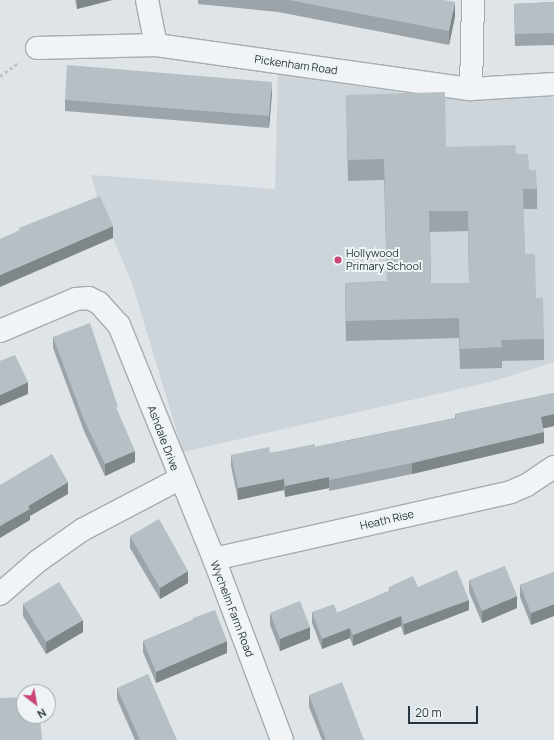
<!DOCTYPE html>
<style>
body{margin:0}
#map{position:relative;width:554px;height:740px;overflow:hidden;background:#dee4e8;font-family:Manrope,sans-serif}
div>[style]{position:absolute}
.built>*{inset:0;background:#cdd4da}
.path>*{height:2.5px;margin-top:-1.25px;transform-origin:0;background:repeating-linear-gradient(90deg,#bdc2c6 0 3px,transparent 0 6px)}
.roads{filter:drop-shadow(1px 0 #a4acb2) drop-shadow(-1px 0 #a4acb2) drop-shadow(0 1px #a4acb2) drop-shadow(0 -1px #a4acb2)}
.minor>*{height:22px;margin:-11px;padding:0 11px;transform-origin:11px;border-radius:11px;background:#f1f4f6}
.wall>*{inset:0;background:#9da4a9}
.shaded-wall>*{inset:0;background:#7f8689}
.building>*{inset:0;background:#b6bfc4}
.dots>*{width:11px;height:11px;translate:-50% -50%;box-sizing:border-box;border:2px solid #eef3f5;border-radius:50%}
span{translate:-50% -50%;white-space:nowrap;text-align:center;line-height:1.15;-webkit-text-stroke:4px #eef3f5;paint-order:stroke}
.street-label{font-size:11px;color:#28353e}
.poi-label{font-size:11px;color:#28353e}
.left{translate:0 -50%;text-align:left}
.north{position:absolute;left:16px;top:684px;width:40px;height:40px;box-sizing:border-box;background:#eef3f5;border:1px solid #9fa7ac;border-radius:50%;rotate:149deg;font-size:11px;font-weight:700;line-height:16px;text-align:center;color:#28353e}
.north::after{content:'';display:block;margin:auto;width:14px;height:18px;background:#cc4479;clip-path:polygon(50% 0,100% 100%,50% 72%,0 100%)}
.scale{position:absolute;left:408px;top:706px;width:70px;height:18px;box-sizing:border-box;border:2px solid #28353e;border-top:0;padding-left:5px;font-size:12px;line-height:14px;white-space:nowrap;color:#28353e;-webkit-text-stroke:3px #eef3f5;paint-order:stroke}
</style>
<div id="map">
<div class="built">
<i style="clip-path:polygon(278px 74px,439px 98px,554px 97px,554px 362px,494px 381px,183px 452px,132px 283px,100px 207px,91px 175px,275px 189px)"></i>
</div>
<div class="path">
<i style="left:0;top:76px;width:24px;rotate:-36deg"></i>
</div>
<div class="roads">
<div class="minor">
<i style="left:147px;top:0;width:46px;rotate:78.7deg"></i>
<i style="left:37px;top:48px;width:119px;rotate:-1.4deg"></i>
<i style="left:156px;top:45px;width:318px;rotate:8deg"></i>
<i style="left:471px;top:89px;width:83px;rotate:-3.4deg"></i>
<i style="left:471px;top:89px;width:89px;rotate:-88.7deg"></i>
<i style="left:0;top:331px;width:82px;rotate:-22.8deg"></i>
<i style="left:76px;top:299px;width:13px;rotate:-4deg"></i>
<i style="left:89px;top:298px;width:11px;rotate:27deg"></i>
<i style="left:99px;top:303px;width:30px;rotate:48deg"></i>
<i style="left:119px;top:325px;width:253px;rotate:67.9deg"></i>
<i style="left:214px;top:559px;width:193px;rotate:69.4deg"></i>
<i style="left:214px;top:559px;width:304px;rotate:-12.7deg"></i>
<i style="left:511px;top:492px;width:17px;rotate:-24deg"></i>
<i style="left:527px;top:485px;width:32px;rotate:-34deg"></i>
<i style="left:0;top:594px;width:50px;rotate:-41deg"></i>
<i style="left:38px;top:561px;width:54px;rotate:-35.2deg"></i>
<i style="left:82px;top:530px;width:110px;rotate:-27.7deg"></i>
</div>
</div>
<div class="wall">
<i style="clip-path:polygon(75px 0,112px 0,77px 9px)"></i>
<i style="clip-path:polygon(198px 0,443px 0,455px 16px,449px 45px,278px 12px,198px 4px)"></i>
<i style="clip-path:polygon(554px 2px,554px 45px,515px 46px,514px 4px)"></i>
<i style="clip-path:polygon(272px 93px,269px 128px,65px 111px,65px 100px)"></i>
<i style="clip-path:polygon(evenodd,346px 95px,446px 147px,516px 154px,529px 170px,537px 189px,537px 209px,523px 209px,525px 254px,536px 298px,544px 339px,544px 360px,502px 361px,502px 368px,460px 369px,459px 338px,346px 341px,345px 283px,387px 281px,384px 180px,348px 181px,346px 95px,468px 231px,469px 283px,431px 283px,430px 232px,468px 231px)"></i>
<i style="clip-path:polygon(53px 337px,118px 412px,135px 462px,105px 476px,84px 431px,53px 348px)"></i>
<i style="clip-path:polygon(554px 393px,554px 426px,543px 428px,544px 443px,412px 474px,329px 491px,329px 488px,285px 497px,284px 490px,238px 500px,231px 466px,231px 455px,270px 453px,315px 447px,455px 418px,455px 414px)"></i>
<i style="clip-path:polygon(130px 536px,188px 583px,160px 599px,130px 548px)"></i>
<i style="clip-path:polygon(554px 572px,531px 625px,520px 597px,520px 585px)"></i>
<i style="clip-path:polygon(469px 580px,517px 608px,482px 623px,469px 592px)"></i>
<i style="clip-path:polygon(389px 587px,418px 587px,469px 610px,404px 635px,401px 626px,353px 646px,350px 638px,322px 649px,312px 623px,312px 612px,337px 613px,389px 591px)"></i>
<i style="clip-path:polygon(23px 604px,83px 632px,46px 654px,23px 616px)"></i>
<i style="clip-path:polygon(270px 613px,310px 639px,280px 651px,270px 625px)"></i>
<i style="clip-path:polygon(193px 618px,227px 653px,156px 683px,143px 652px,143px 641px,193px 620px)"></i>
<i style="clip-path:polygon(117px 688px,177px 740px,135px 740px,117px 699px)"></i>
<i style="clip-path:polygon(309px 695px,364px 740px,322px 740px,309px 707px)"></i>
</div>
<div class="shaded-wall">
<i style="clip-path:polygon(77px 0,112px 0,77px 9px)"></i>
<i style="clip-path:polygon(455px 2px,455px 16px,449px 45px,449px 31px)"></i>
<i style="clip-path:polygon(272px 82px,272px 93px,269px 128px,269px 116px)"></i>
<i style="clip-path:polygon(113px 226px,113px 238px,0 287px,0 275px)"></i>
<i style="clip-path:polygon(28px 382px,28px 394px,0 406px,0 395px)"></i>
<i style="clip-path:polygon(554px 414px,554px 426px,541px 429px,541px 417px)"></i>
<i style="clip-path:polygon(544px 432px,544px 443px,412px 474px,412px 463px)"></i>
<i style="clip-path:polygon(135px 451px,135px 462px,105px 476px,105px 464px)"></i>
<i style="clip-path:polygon(329px 477px,329px 488px,285px 497px,285px 486px)"></i>
<i style="clip-path:polygon(284px 479px,284px 490px,238px 500px,238px 488px)"></i>
<i style="clip-path:polygon(68px 482px,68px 494px,30px 516px,30px 520px,0 538px,0 526px,28px 506px)"></i>
<i style="clip-path:polygon(188px 571px,188px 583px,160px 599px,160px 588px)"></i>
<i style="clip-path:polygon(517px 596px,517px 608px,482px 623px,482px 611px)"></i>
<i style="clip-path:polygon(469px 600px,469px 610px,404px 635px,404px 624px)"></i>
<i style="clip-path:polygon(554px 604px,554px 616px,531px 625px,531px 613px)"></i>
<i style="clip-path:polygon(401px 616px,401px 626px,353px 646px,353px 635px)"></i>
<i style="clip-path:polygon(83px 620px,83px 632px,46px 654px,46px 642px)"></i>
<i style="clip-path:polygon(310px 627px,310px 639px,280px 651px,280px 639px)"></i>
<i style="clip-path:polygon(350px 628px,350px 638px,322px 649px,322px 639px)"></i>
<i style="clip-path:polygon(227px 641px,227px 653px,156px 683px,156px 672px)"></i>
</div>
<div class="building">
<i style="clip-path:polygon(289px 0,443px 0,455px 2px,449px 31px)"></i>
<i style="clip-path:polygon(554px 2px,554px 33px,515px 34px,514px 4px)"></i>
<i style="clip-path:polygon(67px 65px,272px 82px,269px 116px,65px 100px)"></i>
<i style="clip-path:polygon(evenodd,445px 92px,446px 147px,515px 145px,516px 154px,528px 154px,529px 170px,536px 170px,537px 189px,523px 189px,525px 254px,535px 254px,536px 298px,543px 298px,544px 339px,501px 340px,502px 347px,460px 349px,459px 318px,346px 321px,345px 283px,387px 281px,384px 159px,348px 160px,346px 95px,445px 92px,429px 211px,468px 211px,469px 283px,431px 283px,429px 211px)"></i>
<i style="clip-path:polygon(100px 196px,113px 226px,0 275px,0 239px,20px 230px,19px 228px)"></i>
<i style="clip-path:polygon(90px 323px,118px 407px,116px 407px,135px 451px,105px 464px,84px 420px,53px 337px)"></i>
<i style="clip-path:polygon(15px 355px,28px 382px,0 395px,0 361px)"></i>
<i style="clip-path:polygon(554px 393px,554px 414px,541px 417px,544px 432px,412px 463px,329px 480px,329px 477px,285px 486px,284px 479px,238px 488px,231px 455px,269px 447px,270px 453px,315px 444px,315px 447px,456px 418px,455px 414px)"></i>
<i style="clip-path:polygon(52px 454px,68px 482px,28px 506px,30px 509px,0 526px,0 485px)"></i>
<i style="clip-path:polygon(159px 519px,188px 571px,160px 588px,130px 536px)"></i>
<i style="clip-path:polygon(505px 566px,517px 596px,482px 611px,469px 580px)"></i>
<i style="clip-path:polygon(457px 570px,469px 600px,404px 624px,401px 616px,353px 635px,350px 628px,322px 639px,312px 612px,334px 604px,337px 613px,390px 591px,389px 587px,413px 576px,418px 587px)"></i>
<i style="clip-path:polygon(554px 572px,554px 604px,531px 613px,520px 585px)"></i>
<i style="clip-path:polygon(59px 582px,83px 620px,46px 642px,23px 604px)"></i>
<i style="clip-path:polygon(300px 601px,310px 627px,280px 639px,270px 613px)"></i>
<i style="clip-path:polygon(215px 610px,227px 641px,156px 672px,143px 641px,194px 620px,193px 618px)"></i>
<i style="clip-path:polygon(148px 674px,177px 740px,140px 740px,117px 688px)"></i>
<i style="clip-path:polygon(342px 682px,364px 740px,326px 740px,309px 695px)"></i>
<i style="clip-path:polygon(24px 697px,24px 716px,40px 716px,42px 740px,0 740px,0 698px)"></i>
</div>
<div class="dots">
<i style="left:338px;top:260px;background:#cc4479"></i>
</div>
<div class="street-label">
<span style="left:296px;top:65px;rotate:8deg">Pickenham Road</span>
<span style="left:163px;top:438px;rotate:69deg">Ashdale Drive</span>
<span style="left:387px;top:520px;rotate:-13deg">Heath Rise</span>
<span style="left:232px;top:609px;rotate:69deg">Wychelm Farm Road</span>
</div>
<div class="poi-label">
<span class="left" style="left:346px;top:260px">Hollywood<br>Primary School</span>
</div>
<div class="north">N</div>
<div class="scale">20 m</div>
</div>
